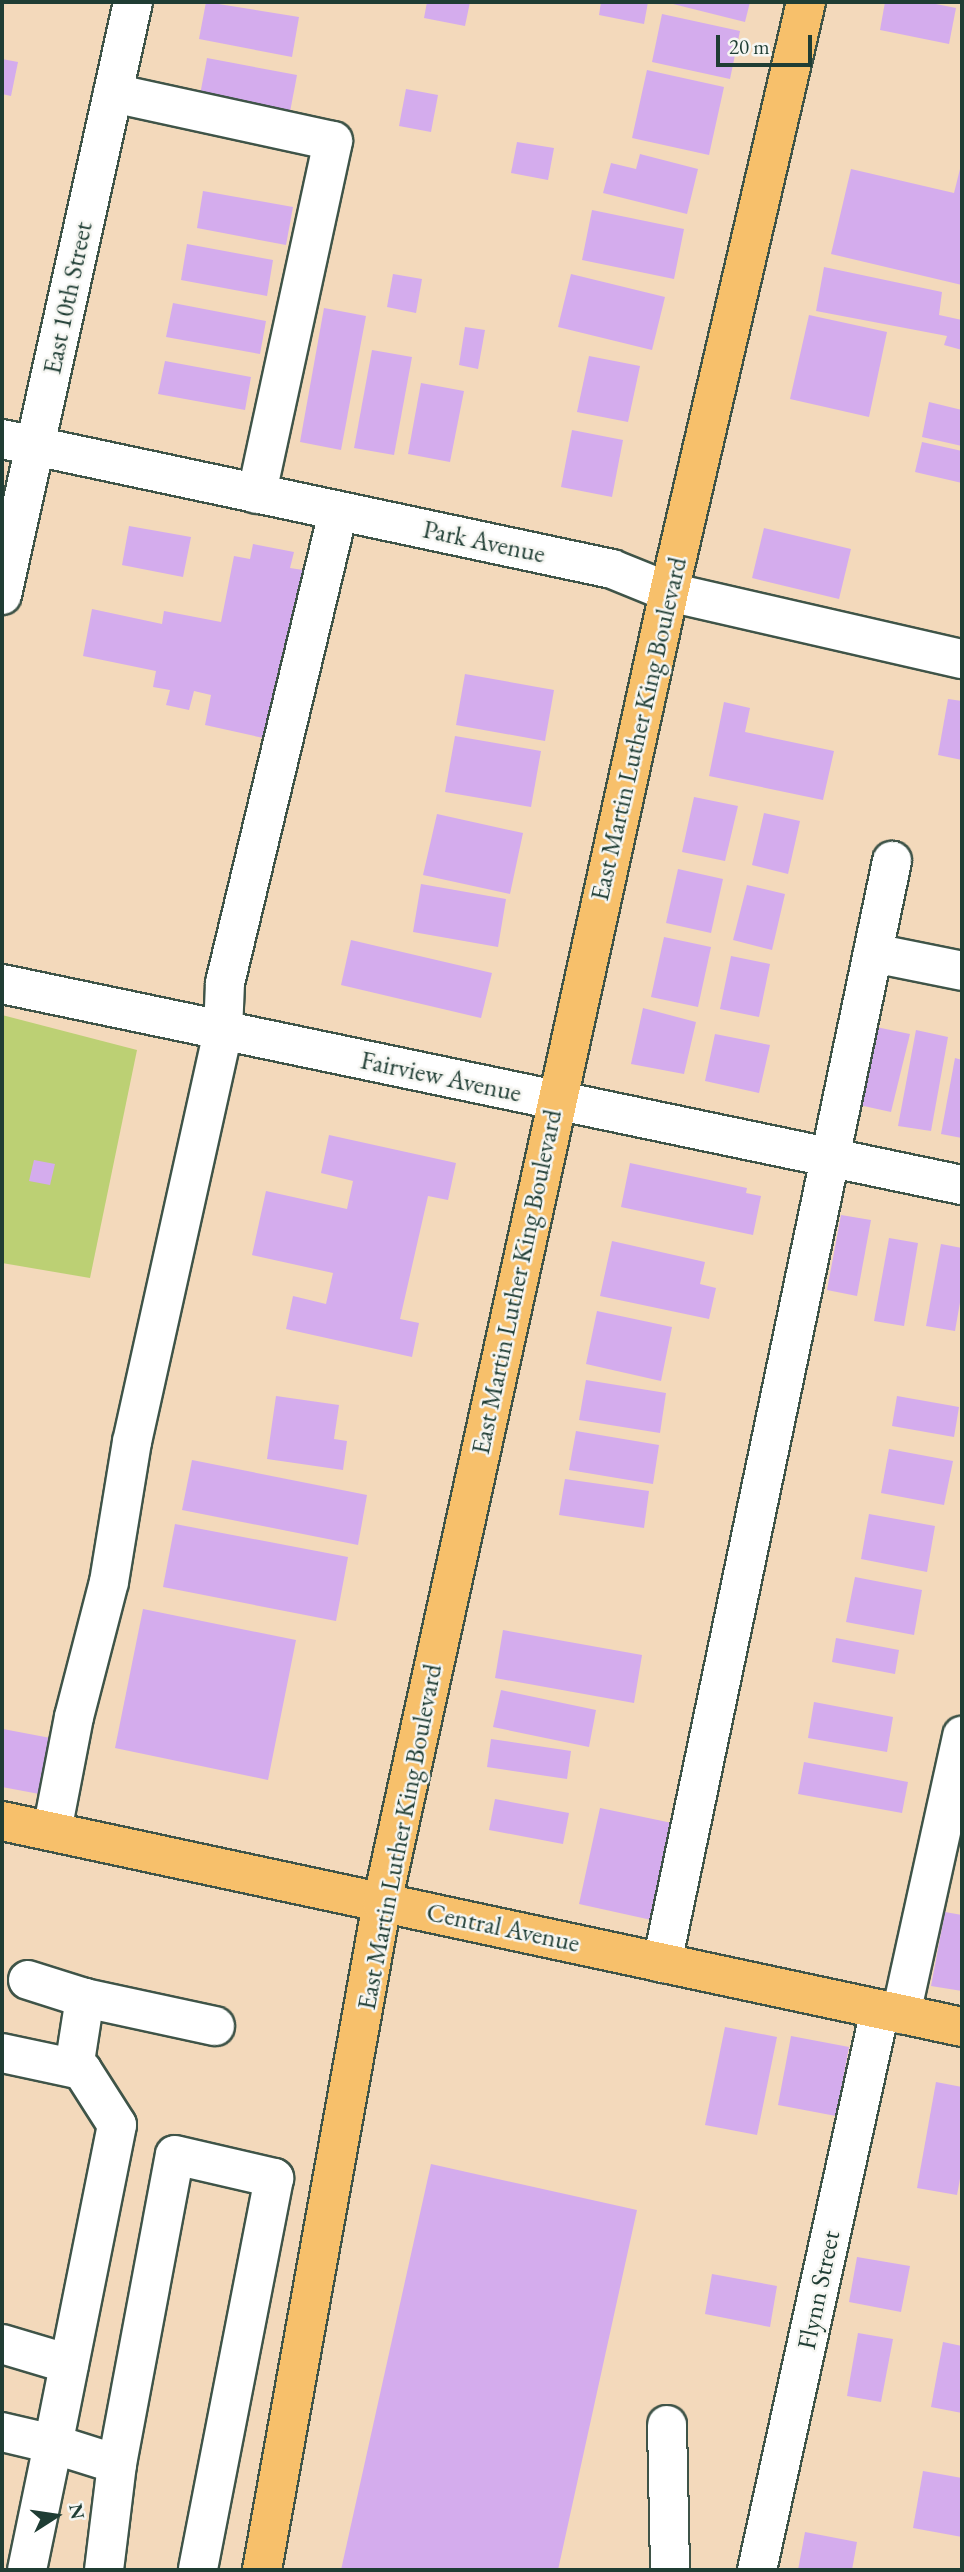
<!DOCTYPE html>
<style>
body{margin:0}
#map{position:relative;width:964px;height:2572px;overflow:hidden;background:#f3d9bb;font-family:"EB Garamond",serif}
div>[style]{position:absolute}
.green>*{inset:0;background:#bcd074}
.building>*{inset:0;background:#d4aced}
.roads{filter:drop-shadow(2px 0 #3f5448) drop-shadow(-2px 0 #3f5448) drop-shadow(0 2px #3f5448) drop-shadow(0 -2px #3f5448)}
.minor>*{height:38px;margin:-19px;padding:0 19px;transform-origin:19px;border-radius:19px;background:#fff}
.major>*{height:38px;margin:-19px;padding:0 19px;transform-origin:19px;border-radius:19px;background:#f7c06b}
span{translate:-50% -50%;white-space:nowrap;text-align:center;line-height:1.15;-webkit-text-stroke:5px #f6f6f2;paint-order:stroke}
.street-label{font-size:26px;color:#1f3d34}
.frame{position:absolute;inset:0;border:4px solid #1f3d34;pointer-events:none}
.north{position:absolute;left:21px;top:2481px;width:70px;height:70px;-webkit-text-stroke:5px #f6f6f2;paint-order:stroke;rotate:78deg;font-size:19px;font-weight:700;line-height:28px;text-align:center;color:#1f3d34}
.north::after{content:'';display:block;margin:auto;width:24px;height:32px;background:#1f3d34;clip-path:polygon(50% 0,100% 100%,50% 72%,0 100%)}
.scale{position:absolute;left:716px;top:35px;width:96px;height:32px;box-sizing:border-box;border:4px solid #1f3d34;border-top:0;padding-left:9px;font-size:21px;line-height:24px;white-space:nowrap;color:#1f3d34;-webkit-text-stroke:5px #f6f6f2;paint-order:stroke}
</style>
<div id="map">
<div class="green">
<i style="clip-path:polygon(2px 1015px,137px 1050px,90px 1278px,2px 1263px)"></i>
</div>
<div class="building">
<i style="clip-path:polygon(206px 2px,299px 17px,292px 57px,199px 39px)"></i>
<i style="clip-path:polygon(427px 2px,470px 2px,465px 26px,424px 18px)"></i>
<i style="clip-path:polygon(601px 2px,648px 2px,644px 24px,599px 15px)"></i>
<i style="clip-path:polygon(665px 2px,750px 2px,745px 22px)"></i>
<i style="clip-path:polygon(885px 2px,926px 2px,956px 8px,949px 44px,880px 30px)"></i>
<i style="clip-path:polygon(662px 14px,740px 31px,730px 79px,652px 62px)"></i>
<i style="clip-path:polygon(207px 58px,297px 75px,290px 112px,200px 95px)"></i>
<i style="clip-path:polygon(2px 59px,18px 62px,11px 96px,2px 94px)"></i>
<i style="clip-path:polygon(647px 70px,724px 87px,709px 155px,632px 138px)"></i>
<i style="clip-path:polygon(406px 89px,438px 95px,431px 132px,399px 126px)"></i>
<i style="clip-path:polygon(517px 142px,554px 148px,548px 180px,511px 173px)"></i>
<i style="clip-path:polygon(640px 154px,698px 169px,687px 214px,603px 193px,611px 163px,636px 169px)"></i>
<i style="clip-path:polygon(962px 161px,962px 285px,831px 254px,851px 169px,954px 193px)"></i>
<i style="clip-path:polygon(203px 191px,293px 207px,286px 245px,197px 228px)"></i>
<i style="clip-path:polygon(592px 210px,684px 229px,674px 279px,582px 260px)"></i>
<i style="clip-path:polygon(187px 244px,273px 260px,267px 296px,181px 280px)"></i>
<i style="clip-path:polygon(824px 267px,942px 292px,939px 315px,962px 320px,962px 350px,944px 345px,947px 336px,816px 311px)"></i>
<i style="clip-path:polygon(393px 274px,422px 279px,416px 313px,387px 307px)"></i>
<i style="clip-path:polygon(571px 274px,665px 297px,652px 350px,558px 327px)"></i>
<i style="clip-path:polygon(173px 303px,266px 321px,260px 354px,166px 337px)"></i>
<i style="clip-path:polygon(324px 308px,366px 316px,341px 450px,300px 442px)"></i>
<i style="clip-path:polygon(809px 315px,887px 332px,869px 417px,790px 399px)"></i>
<i style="clip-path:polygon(465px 327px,485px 330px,478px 369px,459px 365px)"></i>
<i style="clip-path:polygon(372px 350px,412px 357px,394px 455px,354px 448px)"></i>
<i style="clip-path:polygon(589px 356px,640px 366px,628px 422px,577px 412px)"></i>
<i style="clip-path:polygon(165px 361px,251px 377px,245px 410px,158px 394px)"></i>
<i style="clip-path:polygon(421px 383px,464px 391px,450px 462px,408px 454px)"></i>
<i style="clip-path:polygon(929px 402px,962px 410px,962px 446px,922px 437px)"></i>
<i style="clip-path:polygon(572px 430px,623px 440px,612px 497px,561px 487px)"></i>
<i style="clip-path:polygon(922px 442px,962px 451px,962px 483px,915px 472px)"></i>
<i style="clip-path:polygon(129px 526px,191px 537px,183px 577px,122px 565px)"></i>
<i style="clip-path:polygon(764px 528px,851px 549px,839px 599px,752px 578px)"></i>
<i style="clip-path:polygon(253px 544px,294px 552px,290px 568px,303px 570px,268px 739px,205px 725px,211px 695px,194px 691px,189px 710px,166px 705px,170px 690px,153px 687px,156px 671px,83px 656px,92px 609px,162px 624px,164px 611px,221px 622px,234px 556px,250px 559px)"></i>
<i style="clip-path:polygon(465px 674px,554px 690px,545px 741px,456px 725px)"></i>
<i style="clip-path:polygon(948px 699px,962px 701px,962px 760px,938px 755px)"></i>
<i style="clip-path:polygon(724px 702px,750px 708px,745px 732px,834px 751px,823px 800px,709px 776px)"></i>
<i style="clip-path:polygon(455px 736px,541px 751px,531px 807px,445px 792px)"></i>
<i style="clip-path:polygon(694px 797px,738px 806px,725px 861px,682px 852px)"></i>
<i style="clip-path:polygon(764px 813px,800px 821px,788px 874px,752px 865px)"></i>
<i style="clip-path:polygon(437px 814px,523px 833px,510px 894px,423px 875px)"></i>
<i style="clip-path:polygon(678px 869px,723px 879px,711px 933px,666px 923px)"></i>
<i style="clip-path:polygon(421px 884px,506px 899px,498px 947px,413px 932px)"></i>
<i style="clip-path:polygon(747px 885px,785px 894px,772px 950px,733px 940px)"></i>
<i style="clip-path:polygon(664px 937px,711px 947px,698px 1007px,651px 997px)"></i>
<i style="clip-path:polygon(351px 940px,492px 973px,481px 1018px,341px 985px)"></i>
<i style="clip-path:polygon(731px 956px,770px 964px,759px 1017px,720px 1009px)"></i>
<i style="clip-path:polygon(643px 1008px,696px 1022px,684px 1074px,631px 1064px)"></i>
<i style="clip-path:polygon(876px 1027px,910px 1034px,891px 1112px,859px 1105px)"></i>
<i style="clip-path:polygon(916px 1030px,948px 1037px,931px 1131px,898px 1126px)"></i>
<i style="clip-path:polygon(715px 1034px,770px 1045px,759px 1093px,705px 1081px)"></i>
<i style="clip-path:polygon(955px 1058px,962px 1060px,962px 1138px,941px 1134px)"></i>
<i style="clip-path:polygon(329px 1135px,456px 1163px,448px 1200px,428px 1196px,400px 1319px,419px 1323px,412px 1357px,286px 1329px,293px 1296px,326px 1304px,333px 1273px,252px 1255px,266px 1191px,347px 1209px,353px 1181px,321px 1173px)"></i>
<i style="clip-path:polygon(34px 1160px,55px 1164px,50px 1185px,29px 1181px)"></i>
<i style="clip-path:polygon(630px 1163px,747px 1188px,746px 1193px,761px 1196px,753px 1235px,621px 1207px)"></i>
<i style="clip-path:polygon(841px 1215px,871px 1220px,857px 1296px,827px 1290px)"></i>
<i style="clip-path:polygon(889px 1238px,918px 1243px,904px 1326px,874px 1321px)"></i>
<i style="clip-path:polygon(612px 1241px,705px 1262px,700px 1284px,716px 1288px,709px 1319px,600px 1296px)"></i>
<i style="clip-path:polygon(941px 1244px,962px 1248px,962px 1291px,955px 1331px,926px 1326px)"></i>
<i style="clip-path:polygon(597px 1311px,672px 1327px,661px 1381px,586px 1364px)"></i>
<i style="clip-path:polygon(586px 1380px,666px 1393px,660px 1433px,579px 1420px)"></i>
<i style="clip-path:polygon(276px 1396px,339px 1405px,334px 1439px,347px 1441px,343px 1470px,267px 1459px)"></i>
<i style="clip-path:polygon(897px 1396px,959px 1407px,954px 1437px,892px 1426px)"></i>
<i style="clip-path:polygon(576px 1431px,659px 1445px,653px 1484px,569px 1470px)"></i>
<i style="clip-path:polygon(889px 1449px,953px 1461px,944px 1505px,881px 1493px)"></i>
<i style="clip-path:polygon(192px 1460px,367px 1495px,358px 1545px,182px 1510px)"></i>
<i style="clip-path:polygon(565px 1479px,649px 1491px,644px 1528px,559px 1515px)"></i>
<i style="clip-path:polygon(869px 1514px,935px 1526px,927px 1572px,861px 1559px)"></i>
<i style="clip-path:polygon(175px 1524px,348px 1557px,336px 1621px,163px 1587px)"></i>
<i style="clip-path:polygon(855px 1577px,922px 1590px,914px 1635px,846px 1622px)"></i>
<i style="clip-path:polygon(143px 1609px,296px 1640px,268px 1780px,115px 1748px)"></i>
<i style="clip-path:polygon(503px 1630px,642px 1655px,634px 1703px,495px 1678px)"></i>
<i style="clip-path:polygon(836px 1638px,899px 1650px,895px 1674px,832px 1662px)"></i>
<i style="clip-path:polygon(501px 1690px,596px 1710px,589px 1747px,493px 1727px)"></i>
<i style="clip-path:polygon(814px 1702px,893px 1717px,887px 1752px,808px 1738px)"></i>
<i style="clip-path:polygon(3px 1729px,61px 1740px,50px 1796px,2px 1787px)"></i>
<i style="clip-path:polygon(491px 1739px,571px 1751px,567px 1779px,487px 1767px)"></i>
<i style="clip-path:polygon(804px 1762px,908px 1782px,902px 1813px,798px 1794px)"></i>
<i style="clip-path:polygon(495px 1799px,569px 1813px,563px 1844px,489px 1830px)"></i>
<i style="clip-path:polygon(600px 1808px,677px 1824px,656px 1921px,579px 1904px)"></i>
<i style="clip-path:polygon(945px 1912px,962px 1915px,962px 1991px,931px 1986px)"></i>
<i style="clip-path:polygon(725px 2027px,777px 2037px,757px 2135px,705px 2125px)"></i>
<i style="clip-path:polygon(791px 2036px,849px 2047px,836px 2116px,778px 2105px)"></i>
<i style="clip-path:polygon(936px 2082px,962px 2087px,962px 2168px,957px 2195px,917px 2188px)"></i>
<i style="clip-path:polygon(431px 2164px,637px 2210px,558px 2570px,341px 2570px)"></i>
<i style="clip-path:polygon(857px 2257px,910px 2266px,901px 2312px,849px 2302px)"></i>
<i style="clip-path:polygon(712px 2274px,777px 2286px,770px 2327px,705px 2314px)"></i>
<i style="clip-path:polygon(858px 2333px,893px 2339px,881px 2402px,847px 2396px)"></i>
<i style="clip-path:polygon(943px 2342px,962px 2346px,962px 2413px,931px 2407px)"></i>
<i style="clip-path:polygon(923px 2471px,962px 2478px,962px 2537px,913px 2528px)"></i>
<i style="clip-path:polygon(805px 2532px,857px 2542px,852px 2570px,798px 2570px)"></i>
</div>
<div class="roads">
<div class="minor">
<i style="left:113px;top:93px;width:225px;rotate:12.3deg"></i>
<i style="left:333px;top:141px;width:361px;rotate:102.2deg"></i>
<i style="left:2px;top:439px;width:624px;rotate:12.03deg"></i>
<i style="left:612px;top:569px;width:61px;rotate:22deg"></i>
<i style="left:669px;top:592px;width:301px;rotate:12.9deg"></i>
<i style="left:2px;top:595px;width:607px;rotate:-77.54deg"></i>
<i style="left:873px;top:953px;width:91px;rotate:11.4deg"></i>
<i style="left:2px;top:984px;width:981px;rotate:11.83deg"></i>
<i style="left:52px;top:1831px;width:116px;rotate:-79.1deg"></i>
<i style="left:74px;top:1717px;width:139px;rotate:-75.5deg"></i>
<i style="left:109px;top:1582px;width:142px;rotate:-80.7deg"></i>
<i style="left:132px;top:1442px;width:421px;rotate:-77.5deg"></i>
<i style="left:223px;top:1031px;width:48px;rotate:-87.6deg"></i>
<i style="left:225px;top:983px;width:485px;rotate:-76.5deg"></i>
<i style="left:662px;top:1963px;width:1126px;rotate:-78.21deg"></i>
<i style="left:28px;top:1980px;width:60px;rotate:17.5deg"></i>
<i style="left:901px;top:2014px;width:285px;rotate:-77.6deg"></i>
<i style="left:2px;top:2053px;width:82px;rotate:12deg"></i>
<i style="left:82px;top:2070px;width:65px;rotate:57.5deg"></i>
<i style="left:117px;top:2125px;width:325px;rotate:101.3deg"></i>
<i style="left:53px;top:2444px;width:52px;rotate:-166.8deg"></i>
<i style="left:74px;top:2068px;width:71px;rotate:-81.1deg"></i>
<i style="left:85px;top:1998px;width:133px;rotate:12.2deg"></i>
<i style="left:2px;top:2344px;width:70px;rotate:16.6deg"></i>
<i style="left:667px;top:2425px;width:145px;rotate:88.8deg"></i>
<i style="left:27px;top:2570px;width:129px;rotate:-78.3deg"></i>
<i style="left:53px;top:2444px;width:67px;rotate:17.4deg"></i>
<i style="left:104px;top:2570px;width:107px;rotate:-83deg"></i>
<i style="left:117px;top:2464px;width:314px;rotate:-79.4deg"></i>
<i style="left:175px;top:2155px;width:102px;rotate:13.1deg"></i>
<i style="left:274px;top:2178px;width:399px;rotate:101deg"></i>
<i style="left:757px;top:2570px;width:573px;rotate:-77.61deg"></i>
</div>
<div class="major">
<i style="left:2px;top:1821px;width:982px;rotate:12.11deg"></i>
<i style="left:262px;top:2570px;width:678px;rotate:-79.8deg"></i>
<i style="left:382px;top:1903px;width:1342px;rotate:-77.65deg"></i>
<i style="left:669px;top:592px;width:606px;rotate:-76.93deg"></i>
</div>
</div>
<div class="street-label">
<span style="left:68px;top:298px;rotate:-78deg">East 10th Street</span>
<span style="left:484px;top:542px;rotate:12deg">Park Avenue</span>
<span style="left:639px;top:729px;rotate:-77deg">East Martin Luther King Boulevard</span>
<span style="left:441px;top:1077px;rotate:12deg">Fairview Avenue</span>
<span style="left:517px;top:1282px;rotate:-78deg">East Martin Luther King Boulevard</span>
<span style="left:400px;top:1837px;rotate:-79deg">East Martin Luther King Boulevard</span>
<span style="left:503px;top:1928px;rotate:12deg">Central Avenue</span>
<span style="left:819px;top:2290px;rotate:-78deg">Flynn Street</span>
</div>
<div class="frame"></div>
<div class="north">N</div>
<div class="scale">20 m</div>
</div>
